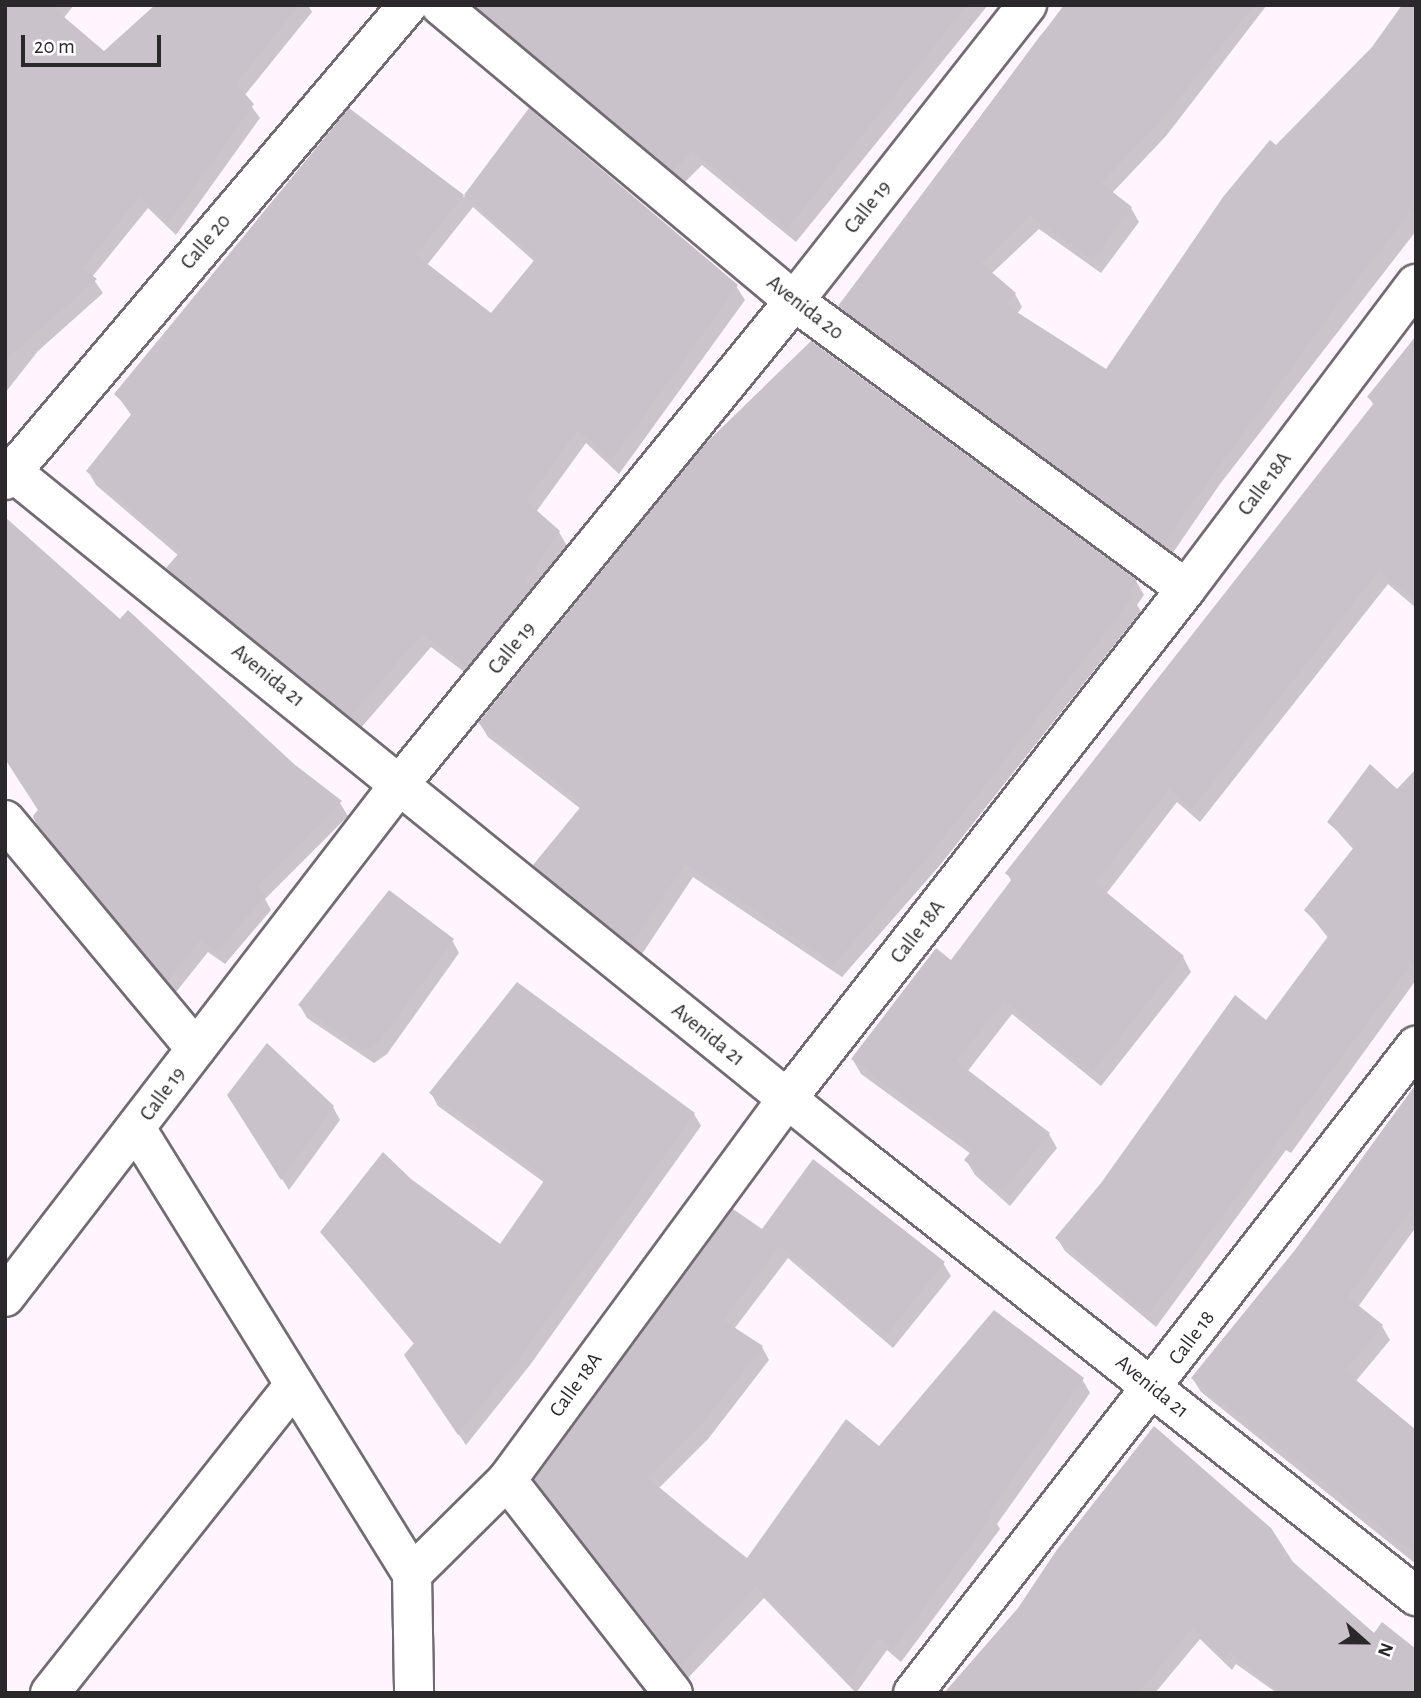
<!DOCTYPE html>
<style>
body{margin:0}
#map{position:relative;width:1421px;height:1698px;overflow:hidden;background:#fef5fe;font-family:"Alegreya Sans",sans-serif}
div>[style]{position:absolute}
.shadow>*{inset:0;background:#0003}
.building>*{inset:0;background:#cac2ca}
.roads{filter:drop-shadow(2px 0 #736b73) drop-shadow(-2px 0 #736b73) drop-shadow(0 2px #736b73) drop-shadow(0 -2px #736b73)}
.minor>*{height:38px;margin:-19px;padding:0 19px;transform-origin:19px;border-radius:19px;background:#fff}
span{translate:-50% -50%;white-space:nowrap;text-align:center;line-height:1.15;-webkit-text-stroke:7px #fff;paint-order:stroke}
.street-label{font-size:21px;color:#2b282b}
.frame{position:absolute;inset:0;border:7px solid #2b282b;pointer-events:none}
.north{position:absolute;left:1330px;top:1607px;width:70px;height:70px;-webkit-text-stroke:5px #fff;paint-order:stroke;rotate:111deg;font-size:19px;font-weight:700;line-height:28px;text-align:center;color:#2b282b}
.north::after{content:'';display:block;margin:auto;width:24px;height:32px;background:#2b282b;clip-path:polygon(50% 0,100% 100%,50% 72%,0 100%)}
.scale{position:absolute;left:21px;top:35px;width:140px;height:32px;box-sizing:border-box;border:4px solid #2b282b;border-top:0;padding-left:9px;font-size:21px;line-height:24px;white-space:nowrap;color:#2b282b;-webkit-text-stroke:5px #fff;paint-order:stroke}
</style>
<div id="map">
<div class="shadow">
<i style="clip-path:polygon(5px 5px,74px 5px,63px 19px,104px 54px,154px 8px,151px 5px,308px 5px,312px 12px,244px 96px,260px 118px,176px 235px,148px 208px,92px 277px,103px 293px,38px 351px,5px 393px)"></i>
<i style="clip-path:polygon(464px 5px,988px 5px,796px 242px,702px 165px,682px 185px)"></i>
<i style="clip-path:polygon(1068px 5px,1267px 5px,1166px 136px,1112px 193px,1131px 208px,1139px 222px,1101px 273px,1039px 229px,991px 274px,1015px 294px,1022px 307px,1017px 314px,1107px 372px,1416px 5px,1416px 231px,1220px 484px,1170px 557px,848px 320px,840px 306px,1040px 36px)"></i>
<i style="clip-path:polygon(evenodd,350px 110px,464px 197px,530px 111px,736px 286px,745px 300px,619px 474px,586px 443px,536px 512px,559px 532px,567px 546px,475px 680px,431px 647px,359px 730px,176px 583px,168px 568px,179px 556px,96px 485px,88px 471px,132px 416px,116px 394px,350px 110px,473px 207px,535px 262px,491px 316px,427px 265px,473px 207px)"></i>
<i style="clip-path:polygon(1416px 336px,1416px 608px,1388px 584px,1200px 822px,1177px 802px,1106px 894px,1183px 957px,1191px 972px,1101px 1086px,1012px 1014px,967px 1072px,1049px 1134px,1057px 1148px,1010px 1206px,975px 1175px,966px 1160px,971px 1154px,861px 1074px,853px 1060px,952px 963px,1012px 882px,1007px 873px,1374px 406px,1369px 397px)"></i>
<i style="clip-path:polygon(1136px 581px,1144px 595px,1137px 605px,1141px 611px,941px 864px,842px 977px,693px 877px,640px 957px,543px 879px,535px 865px,581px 809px,488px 737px,480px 724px)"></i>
<i style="clip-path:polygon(120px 622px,340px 803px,348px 816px,265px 899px,271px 910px,225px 964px,208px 952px,176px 992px,46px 836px,35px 817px)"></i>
<i style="clip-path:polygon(1416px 770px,1416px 980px,1291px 1153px,1286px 1150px,1156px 1327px,1065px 1251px,1057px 1238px,1266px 1023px,1329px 939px,1306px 910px,1354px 850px,1329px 822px,1397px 792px)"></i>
<i style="clip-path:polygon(452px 940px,459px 953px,387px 1054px,374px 1063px,307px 1018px,300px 1006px)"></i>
<i style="clip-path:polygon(1416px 1086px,1416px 1227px,1358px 1307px,1382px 1326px,1390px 1340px,1355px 1382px,1416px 1432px,1416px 1564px,1201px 1392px,1193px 1379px,1297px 1251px)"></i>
<i style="clip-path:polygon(431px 1093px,694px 1114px,701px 1126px,530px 1365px,466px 1445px,413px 1367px,415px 1345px,322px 1233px,410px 1181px,501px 1246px,545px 1183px,438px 1106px)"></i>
<i style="clip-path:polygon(236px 1107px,333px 1107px,340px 1120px,289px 1190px)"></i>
<i style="clip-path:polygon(762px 1231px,943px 1263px,951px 1276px,893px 1348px,788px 1258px,734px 1329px,762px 1347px,769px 1360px,708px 1439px,658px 1489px,748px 1560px,880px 1449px,1082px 1379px,1090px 1393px,997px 1524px,1000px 1529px,901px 1662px,887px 1650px,856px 1693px,764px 1598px,688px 1678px,537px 1480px)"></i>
<i style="clip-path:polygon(1292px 1564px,1375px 1635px,1416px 1693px,1277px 1693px,1236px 1664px,1232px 1670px,1200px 1639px,1155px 1693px,946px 1693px)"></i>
</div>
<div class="building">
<i style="clip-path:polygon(5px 5px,50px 5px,104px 51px,155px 5px,299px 5px,236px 84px,254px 104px,168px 223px,140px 196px,82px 268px,97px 279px,5px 360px)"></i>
<i style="clip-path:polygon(474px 5px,967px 5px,787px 229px,693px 151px,673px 171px)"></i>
<i style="clip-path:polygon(1064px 5px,1254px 5px,1159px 123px,1101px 183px,1132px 207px,1093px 260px,1030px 216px,981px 263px,1016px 293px,1006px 305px,1106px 369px,1223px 197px,1270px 140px,1276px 145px,1372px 47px,1402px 5px,1416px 5px,1416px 206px,1346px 293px,1162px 544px,838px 306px)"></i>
<i style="clip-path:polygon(evenodd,349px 108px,464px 195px,529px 108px,738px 285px,611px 461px,578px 430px,526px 501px,560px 531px,525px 580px,533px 586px,467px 667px,422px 634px,350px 717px,166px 568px,180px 552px,86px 471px,133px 412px,114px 394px,349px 108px,464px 195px,536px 258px,491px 313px,416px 255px,464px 195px)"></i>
<i style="clip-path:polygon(1416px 336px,1416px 602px,1379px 571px,1192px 809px,1169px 789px,1095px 883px,1184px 956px,1092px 1073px,1004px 1001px,956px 1061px,1050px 1133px,1001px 1192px,964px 1160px,973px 1149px,851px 1059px,936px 948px,951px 960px,1012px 879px,1005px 873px,1374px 403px,1367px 397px)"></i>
<i style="clip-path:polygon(811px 341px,1137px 580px,1129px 592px,1134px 596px,933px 851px,834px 964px,685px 864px,631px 945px,533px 865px,583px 804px,478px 723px,707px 442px)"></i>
<i style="clip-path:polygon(5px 517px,120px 619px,128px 610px,294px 764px,342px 801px,257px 887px,265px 896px,217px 952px,200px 940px,167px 981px,36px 823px,33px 816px,38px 810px,5px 759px)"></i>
<i style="clip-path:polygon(1370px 764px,1397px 789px,1416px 769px,1416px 958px,1148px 1315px,1055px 1238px,1101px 1183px,1235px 995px,1266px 1020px,1329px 935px,1304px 910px,1355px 846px,1327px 822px)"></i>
<i style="clip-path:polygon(389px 890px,454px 939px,380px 1041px,366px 1051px,298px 1005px)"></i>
<i style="clip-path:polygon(517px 982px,695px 1113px,518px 1360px,458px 1435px,404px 1355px,415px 1342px,320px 1232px,383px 1152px,411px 1179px,500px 1244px,546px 1178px,429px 1093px)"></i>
<i style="clip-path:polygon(267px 1043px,334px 1106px,281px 1180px,227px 1095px)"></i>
<i style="clip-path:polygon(1416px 1084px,1416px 1202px,1348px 1297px,1383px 1325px,1345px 1371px,1416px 1430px,1416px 1555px,1191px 1378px,1295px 1250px)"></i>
<i style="clip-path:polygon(813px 1159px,945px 1262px,885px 1336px,780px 1246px,723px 1320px,763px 1346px,701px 1425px,648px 1478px,705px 1525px,747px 1558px,846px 1419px,879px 1446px,994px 1310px,1084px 1378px,989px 1512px,993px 1515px,893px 1649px,879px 1638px,847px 1681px,756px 1586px,680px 1666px,534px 1480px,733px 1209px,762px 1229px)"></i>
<i style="clip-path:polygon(1154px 1426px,1271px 1528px,1293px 1562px,1374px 1633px,1382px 1622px,1416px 1649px,1416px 1693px,1281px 1693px,1229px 1652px,1224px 1659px,1192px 1628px,1138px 1693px,944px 1693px,1018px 1608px,1056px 1551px)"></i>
</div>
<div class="roads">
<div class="minor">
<i style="left:440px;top:5px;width:461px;rotate:39.9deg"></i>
<i style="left:794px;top:301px;width:486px;rotate:36.3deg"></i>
<i style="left:5px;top:466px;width:1097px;rotate:38.97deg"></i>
<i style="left:858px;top:1156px;width:711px;rotate:38.26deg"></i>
<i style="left:5px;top:480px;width:623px;rotate:-49.69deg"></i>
<i style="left:5px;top:820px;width:298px;rotate:50.2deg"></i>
<i style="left:137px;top:1130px;width:522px;rotate:58.23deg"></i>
<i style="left:412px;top:1574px;width:119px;rotate:89deg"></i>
<i style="left:5px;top:1297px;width:646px;rotate:-52.42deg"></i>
<i style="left:399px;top:785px;width:625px;rotate:-50.78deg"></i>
<i style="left:794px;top:301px;width:377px;rotate:-51.8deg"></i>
<i style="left:507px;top:1480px;width:270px;rotate:52.1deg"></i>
<i style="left:412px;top:1574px;width:134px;rotate:-44.7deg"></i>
<i style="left:507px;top:1480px;width:473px;rotate:-53.7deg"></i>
<i style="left:787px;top:1099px;width:648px;rotate:-51.96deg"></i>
<i style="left:1186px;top:589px;width:382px;rotate:-53deg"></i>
<i style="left:50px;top:1693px;width:393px;rotate:-51.6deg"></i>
<i style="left:913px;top:1693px;width:820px;rotate:-52.14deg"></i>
</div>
</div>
<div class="street-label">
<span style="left:868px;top:207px;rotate:-52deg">Calle 19</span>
<span style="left:206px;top:242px;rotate:-50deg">Calle 20</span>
<span style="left:805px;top:308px;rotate:38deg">Avenida 20</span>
<span style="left:1265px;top:484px;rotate:-53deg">Calle 18A</span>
<span style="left:512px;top:648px;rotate:-51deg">Calle 19</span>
<span style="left:268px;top:676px;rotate:39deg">Avenida 21</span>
<span style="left:918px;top:932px;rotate:-52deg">Calle 18A</span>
<span style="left:708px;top:1035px;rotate:39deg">Avenida 21</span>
<span style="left:163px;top:1094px;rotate:-54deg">Calle 19</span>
<span style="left:1192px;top:1338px;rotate:-53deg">Calle 18</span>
<span style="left:576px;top:1385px;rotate:-54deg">Calle 18A</span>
<span style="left:1152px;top:1387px;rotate:39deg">Avenida 21</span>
</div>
<div class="frame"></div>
<div class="north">N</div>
<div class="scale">20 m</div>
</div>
